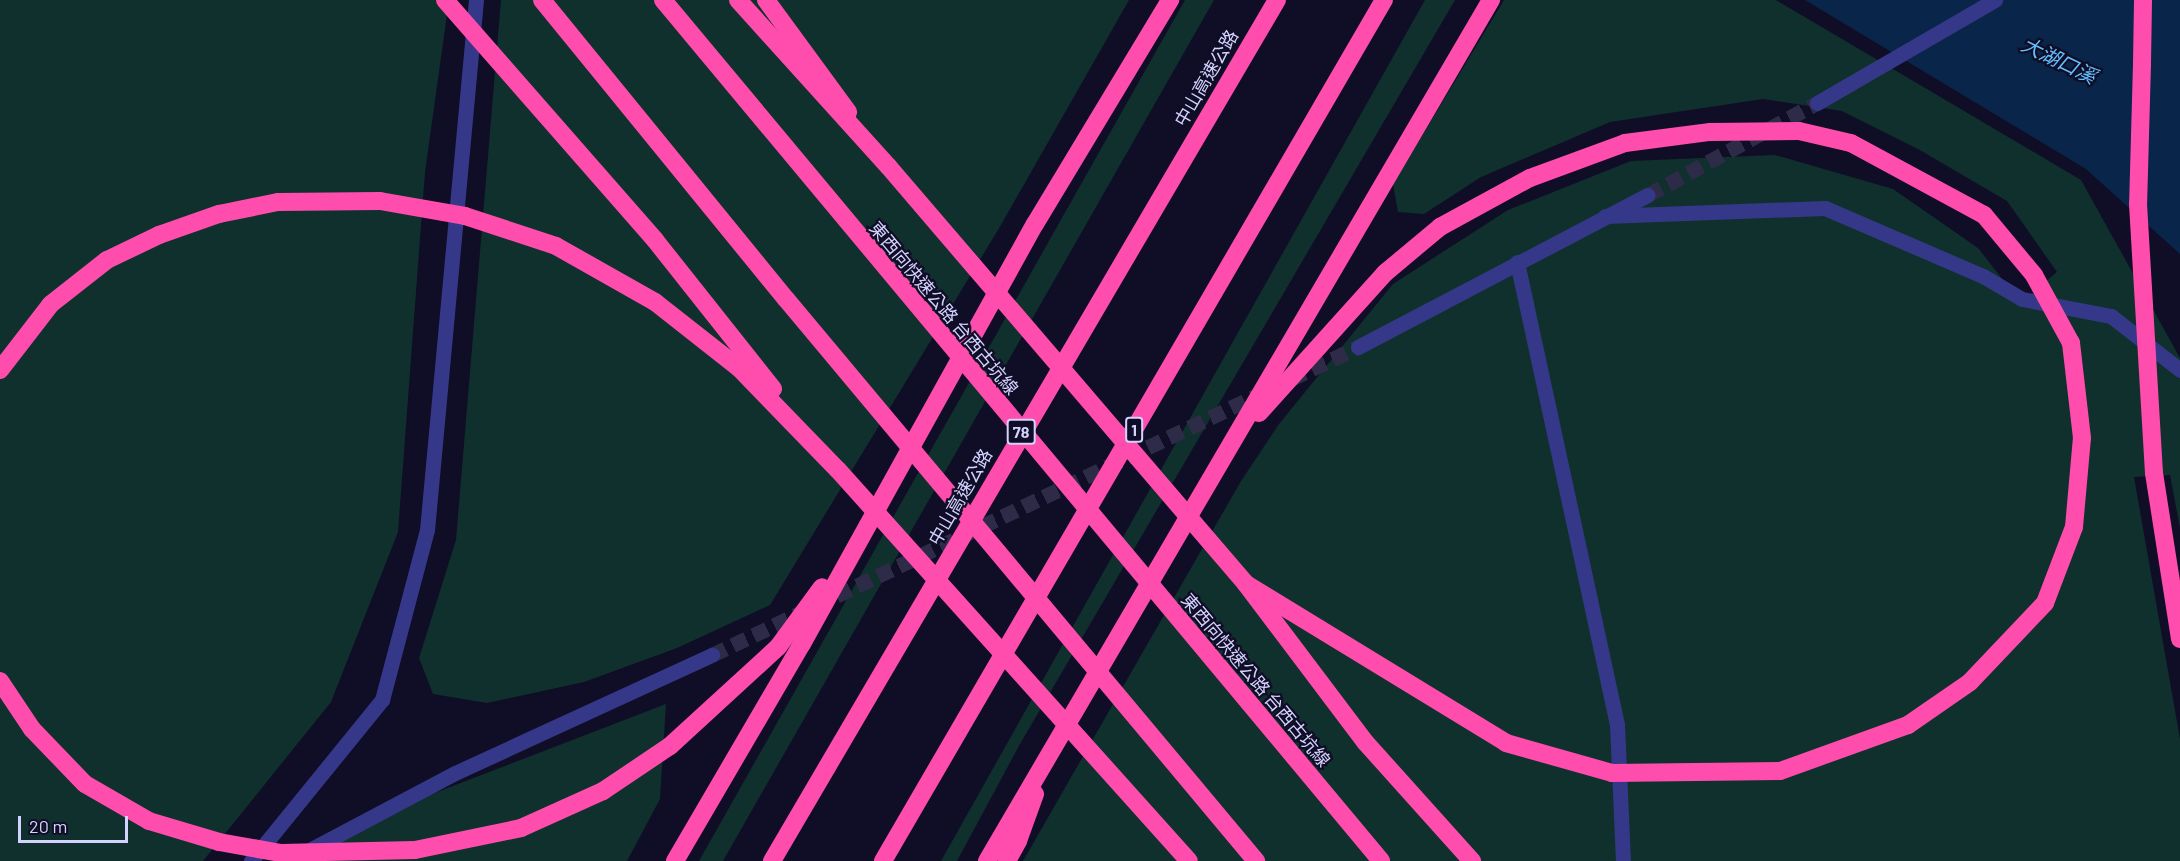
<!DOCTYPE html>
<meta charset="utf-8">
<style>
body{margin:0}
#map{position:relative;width:2180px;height:861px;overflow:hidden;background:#100d26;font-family:Barlow,"Noto Sans TC",sans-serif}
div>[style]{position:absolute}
.green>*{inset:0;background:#10302d}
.water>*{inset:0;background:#092549}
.minor-tunnel>*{height:15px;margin-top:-7.5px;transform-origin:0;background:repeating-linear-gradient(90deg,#2d2b47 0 15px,transparent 0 23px)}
.minor>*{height:15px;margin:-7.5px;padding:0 7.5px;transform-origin:7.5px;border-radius:7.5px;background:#353888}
.highway>*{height:18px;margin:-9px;padding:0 9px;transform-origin:9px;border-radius:9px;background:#ff4dae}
.highway-bridge>*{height:18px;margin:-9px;padding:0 9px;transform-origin:9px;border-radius:9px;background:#ff4dae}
span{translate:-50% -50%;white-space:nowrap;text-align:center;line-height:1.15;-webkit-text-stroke:4.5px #100d26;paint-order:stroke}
.shield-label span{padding:2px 4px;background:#100d26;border:2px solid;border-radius:4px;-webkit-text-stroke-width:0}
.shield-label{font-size:16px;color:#d4d2ff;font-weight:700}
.street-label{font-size:18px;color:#d4d2ff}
.water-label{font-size:20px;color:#60c0ff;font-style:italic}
.scale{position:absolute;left:18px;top:816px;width:110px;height:27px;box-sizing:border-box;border:3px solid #d4d2ff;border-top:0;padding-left:8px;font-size:18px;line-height:21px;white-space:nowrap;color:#d4d2ff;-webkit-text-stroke:4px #100d26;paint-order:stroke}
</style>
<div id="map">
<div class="green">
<i style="clip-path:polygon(0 0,449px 0,425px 172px,398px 532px,331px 702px,203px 861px,0 861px)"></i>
<i style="clip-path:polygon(501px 0,1129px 0,998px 230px,770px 605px,677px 648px,584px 682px,487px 703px,433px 694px,419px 658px,456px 540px)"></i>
<i style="clip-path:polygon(1185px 0,1214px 0,723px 861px,699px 861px)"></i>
<i style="clip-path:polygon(1425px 0,1455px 0,1020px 744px,957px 861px,941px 861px)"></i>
<i style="clip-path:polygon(1504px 0,1776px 0,2081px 180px,2180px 358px,2180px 528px,2170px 475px,2134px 477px,2180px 739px,2180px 861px,1023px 861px,1241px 481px,1279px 424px,1393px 284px,1508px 210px,1631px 161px,1775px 155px,1893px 189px,1978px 248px,2021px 303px,2057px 272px,2007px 201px,1918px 149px,1842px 111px,1763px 99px,1610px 122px,1481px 177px,1424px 214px,1398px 212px,1393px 184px)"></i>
<i style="clip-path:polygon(666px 704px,660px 799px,627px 861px,301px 861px,367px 819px)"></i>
</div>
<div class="water">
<i style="clip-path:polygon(1805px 0,2180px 0,2180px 254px,2086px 169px)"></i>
</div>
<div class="minor-tunnel">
<i style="left:1648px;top:195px;width:192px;rotate:-28.6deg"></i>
<i style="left:1291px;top:379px;width:74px;rotate:-25.5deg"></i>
<i style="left:712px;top:655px;width:611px;rotate:-25.48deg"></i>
</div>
<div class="minor">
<i style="left:1817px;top:103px;width:206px;rotate:-30.1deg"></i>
<i style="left:1605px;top:216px;width:220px;rotate:-2.1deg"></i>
<i style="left:1825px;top:208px;width:172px;rotate:23.3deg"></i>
<i style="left:1983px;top:276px;width:45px;rotate:30.5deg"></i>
<i style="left:2022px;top:299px;width:91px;rotate:10.8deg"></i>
<i style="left:2111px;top:316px;width:88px;rotate:38deg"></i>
<i style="left:1517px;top:262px;width:473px;rotate:77.8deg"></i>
<i style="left:1617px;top:724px;width:137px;rotate:87.5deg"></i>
<i style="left:1358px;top:347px;width:327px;rotate:-27.7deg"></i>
<i style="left:304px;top:853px;width:171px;rotate:-27.9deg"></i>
<i style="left:455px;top:773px;width:283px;rotate:-24.7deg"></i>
<i style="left:251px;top:861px;width:208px;rotate:-50.9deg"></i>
<i style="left:382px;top:700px;width:176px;rotate:-75.2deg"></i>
<i style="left:427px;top:530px;width:532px;rotate:-84.72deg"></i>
</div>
<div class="highway">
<i style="left:766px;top:0;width:139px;rotate:53.8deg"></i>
<i style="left:2142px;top:64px;width:64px;rotate:-89.1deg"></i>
<i style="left:1259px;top:413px;width:188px;rotate:-48deg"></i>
<i style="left:1385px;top:273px;width:72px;rotate:-39.9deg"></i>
<i style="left:1440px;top:227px;width:102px;rotate:-28.6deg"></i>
<i style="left:1530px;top:178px;width:101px;rotate:-20.2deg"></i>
<i style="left:1625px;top:143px;width:86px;rotate:-7.4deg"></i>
<i style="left:1710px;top:132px;width:89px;rotate:-0.6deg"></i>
<i style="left:1799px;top:131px;width:53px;rotate:13deg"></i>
<i style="left:2154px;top:473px;width:168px;rotate:81.1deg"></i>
<i style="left:1246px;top:584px;width:199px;rotate:53deg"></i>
<i style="left:1366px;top:743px;width:159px;rotate:48.1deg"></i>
<i style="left:415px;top:850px;width:108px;rotate:-11.7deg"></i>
<i style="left:521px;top:828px;width:90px;rotate:-24.3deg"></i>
<i style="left:603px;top:791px;width:81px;rotate:-33.9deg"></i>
<i style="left:670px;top:746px;width:147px;rotate:-42.5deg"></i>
<i style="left:778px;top:647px;width:74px;rotate:-53.7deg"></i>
<i style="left:675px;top:861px;width:251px;rotate:-59.7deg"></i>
<i style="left:802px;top:644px;width:480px;rotate:-61deg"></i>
<i style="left:1035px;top:224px;width:262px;rotate:-58.9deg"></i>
<i style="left:772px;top:861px;width:998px;rotate:-59.61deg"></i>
<i style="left:883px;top:861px;width:996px;rotate:-59.81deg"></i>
<i style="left:987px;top:861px;width:998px;rotate:-59.66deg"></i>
<i style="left:1007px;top:861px;width:23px;rotate:-61deg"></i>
<i style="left:1018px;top:841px;width:50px;rotate:-70.1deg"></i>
</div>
<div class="highway-bridge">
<i style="left:445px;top:0;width:319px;rotate:48.8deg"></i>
<i style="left:655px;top:240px;width:190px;rotate:51.6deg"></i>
<i style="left:542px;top:0;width:386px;rotate:50.8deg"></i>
<i style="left:786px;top:299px;width:733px;rotate:50.09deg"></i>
<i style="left:663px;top:0;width:1121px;rotate:50.17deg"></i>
<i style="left:738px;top:0;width:224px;rotate:47.9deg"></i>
<i style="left:888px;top:166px;width:550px;rotate:49.42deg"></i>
<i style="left:1246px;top:584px;width:305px;rotate:31.4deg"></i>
<i style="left:1506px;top:743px;width:110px;rotate:15.8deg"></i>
<i style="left:1612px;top:773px;width:168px;rotate:-0.7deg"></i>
<i style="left:1780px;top:771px;width:136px;rotate:-19.8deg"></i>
<i style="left:1908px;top:725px;width:75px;rotate:-34.7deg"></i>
<i style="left:1970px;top:682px;width:109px;rotate:-46.5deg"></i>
<i style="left:2045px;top:603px;width:81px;rotate:-69.1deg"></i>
<i style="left:2074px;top:527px;width:89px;rotate:-84.9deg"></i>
<i style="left:2082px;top:438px;width:96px;rotate:-96.6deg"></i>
<i style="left:2071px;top:343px;width:77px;rotate:-118.6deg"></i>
<i style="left:2034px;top:275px;width:78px;rotate:-129.8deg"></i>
<i style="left:1984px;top:215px;width:151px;rotate:-151.6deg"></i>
<i style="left:2142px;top:64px;width:140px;rotate:91.6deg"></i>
<i style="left:2138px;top:204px;width:269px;rotate:86.6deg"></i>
<i style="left:0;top:370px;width:83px;rotate:-52.3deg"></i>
<i style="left:51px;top:304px;width:71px;rotate:-38.2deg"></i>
<i style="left:107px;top:260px;width:58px;rotate:-25.7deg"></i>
<i style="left:159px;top:235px;width:64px;rotate:-19.3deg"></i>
<i style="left:219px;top:214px;width:60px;rotate:-11.5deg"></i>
<i style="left:278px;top:202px;width:102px;rotate:-0.6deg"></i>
<i style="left:380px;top:201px;width:86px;rotate:10deg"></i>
<i style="left:465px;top:216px;width:96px;rotate:18.2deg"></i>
<i style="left:556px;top:246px;width:114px;rotate:29.5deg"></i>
<i style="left:655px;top:302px;width:107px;rotate:38.2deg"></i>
<i style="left:739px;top:368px;width:142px;rotate:45.9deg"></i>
<i style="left:838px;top:470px;width:525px;rotate:48.09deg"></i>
<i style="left:0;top:681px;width:58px;rotate:56.3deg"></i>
<i style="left:32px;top:729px;width:76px;rotate:46.1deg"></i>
<i style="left:85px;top:784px;width:74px;rotate:30deg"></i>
<i style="left:149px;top:821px;width:73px;rotate:16.7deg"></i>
<i style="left:219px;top:842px;width:63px;rotate:10.1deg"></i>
<i style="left:281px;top:853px;width:134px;rotate:-1.3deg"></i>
</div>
<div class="shield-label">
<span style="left:1134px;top:430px">1</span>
<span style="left:1021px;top:432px">78</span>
</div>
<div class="street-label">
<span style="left:1206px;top:78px;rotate:-60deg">中山高速公路</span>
<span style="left:944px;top:308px;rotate:50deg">東西向快速公路 台西古坑線</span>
<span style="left:960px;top:497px;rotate:-60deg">中山高速公路</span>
<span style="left:1256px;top:680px;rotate:50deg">東西向快速公路 台西古坑線</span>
</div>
<div class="water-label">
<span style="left:2059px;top:60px;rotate:26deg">大湖口溪</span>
</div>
<div class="scale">20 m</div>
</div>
